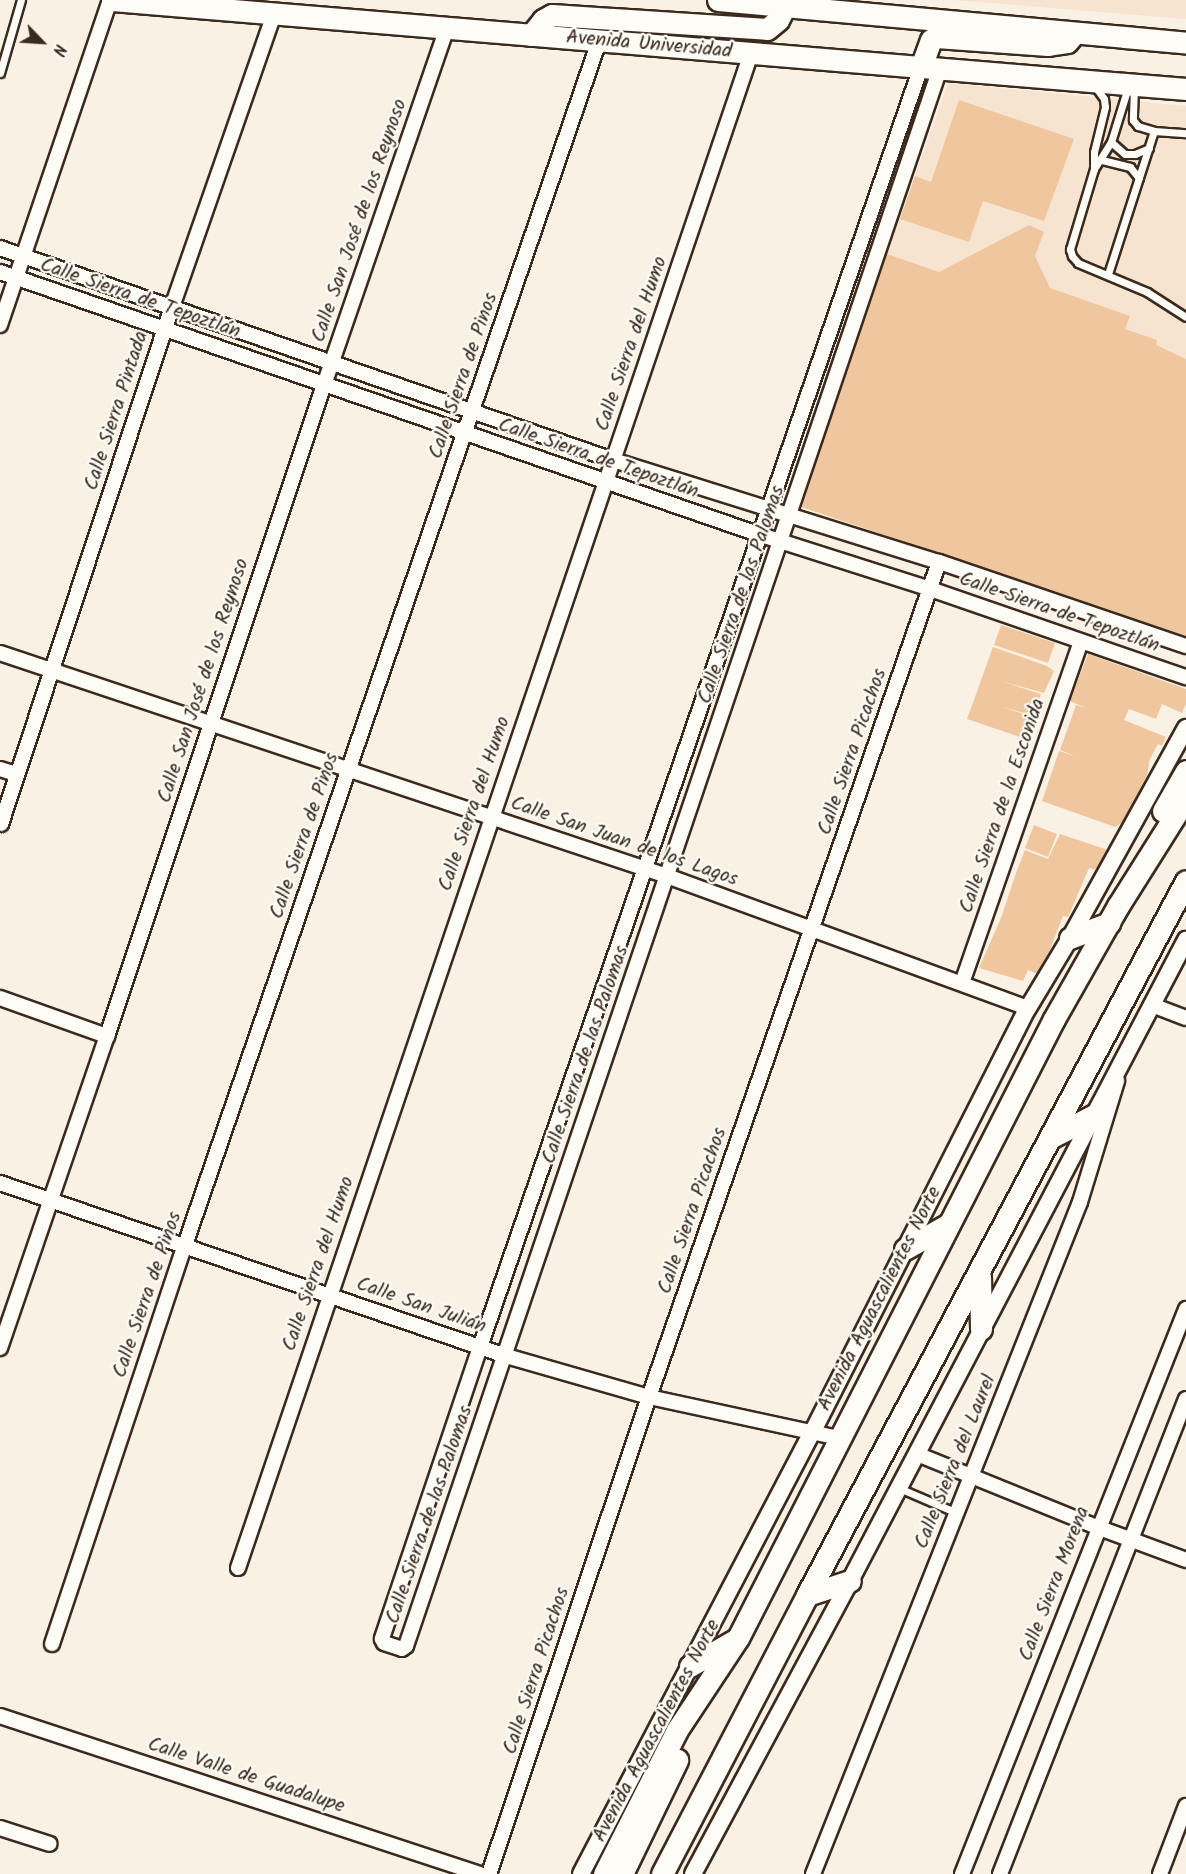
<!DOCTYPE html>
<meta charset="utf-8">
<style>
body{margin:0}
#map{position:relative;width:1186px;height:1874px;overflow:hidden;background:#faf1e5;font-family:Kalam,sans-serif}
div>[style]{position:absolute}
.built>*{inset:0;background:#f7e4d0}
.building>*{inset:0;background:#f0c69f}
.roads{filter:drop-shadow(2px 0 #3b2a1e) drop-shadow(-2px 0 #3b2a1e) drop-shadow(0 2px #3b2a1e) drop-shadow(0 -2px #3b2a1e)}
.service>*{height:7px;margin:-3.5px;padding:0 3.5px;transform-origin:3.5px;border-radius:3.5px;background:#fdfcf7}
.minor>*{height:14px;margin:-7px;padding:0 7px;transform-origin:7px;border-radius:7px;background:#fdfcf7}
.tertiary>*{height:16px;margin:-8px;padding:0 8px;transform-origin:8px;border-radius:8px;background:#fdfcf7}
.primary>*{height:21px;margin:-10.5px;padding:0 10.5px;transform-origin:10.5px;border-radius:10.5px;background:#fdfcf7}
span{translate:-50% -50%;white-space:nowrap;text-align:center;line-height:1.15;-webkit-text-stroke:4.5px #fdfcf7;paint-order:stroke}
.street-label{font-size:20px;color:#3b2a1e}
.north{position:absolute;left:12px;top:12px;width:60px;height:60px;-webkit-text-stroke:4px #fdfcf7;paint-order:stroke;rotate:115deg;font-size:16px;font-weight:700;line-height:24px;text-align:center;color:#3b2a1e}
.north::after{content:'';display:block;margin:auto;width:21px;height:27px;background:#3b2a1e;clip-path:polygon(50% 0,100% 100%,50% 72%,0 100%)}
</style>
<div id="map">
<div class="built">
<i style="clip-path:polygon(953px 0,1186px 0,1186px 19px)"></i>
<i style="clip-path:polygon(948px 83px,1186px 106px,1186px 636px,887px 254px)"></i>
</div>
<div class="building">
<i style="clip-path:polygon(959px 100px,1074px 139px,1044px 221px,983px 201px,969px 242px,900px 219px,915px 176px,931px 182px)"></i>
<i style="clip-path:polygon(1029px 225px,1044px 232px,1035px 256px,1050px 288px,1130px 316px,1125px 329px,1157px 340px,1156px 345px,1186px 359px,1186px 636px,801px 507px,887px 254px,939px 272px)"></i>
<i style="clip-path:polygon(1001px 625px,1055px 643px,1048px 663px,994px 645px)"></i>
<i style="clip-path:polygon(993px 647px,1047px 666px,1054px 671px,1044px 693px,1001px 681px,1041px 694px,1035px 716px,1002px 707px,1036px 718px,1029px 740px,967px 719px)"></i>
<i style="clip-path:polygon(1088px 654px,1186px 689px,1186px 704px,1182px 713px,1162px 704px,1156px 719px,1129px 709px,1124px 720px,1166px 737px,1162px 746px,1158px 744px,1150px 759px,1147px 775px,1123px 822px,1115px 827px,1042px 801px,1059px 751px,1075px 756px,1060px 750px,1076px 705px,1086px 708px,1070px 701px)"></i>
<i style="clip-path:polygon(1034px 825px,1057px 834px,1048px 857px,1025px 848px)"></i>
<i style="clip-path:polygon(1060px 834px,1108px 850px,1097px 870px,1089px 868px,1068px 917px,1063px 916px,1040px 975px,1028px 970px,1023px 981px,979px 968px,1001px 918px,1016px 873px,1025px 877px,1016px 873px,1025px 850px,1048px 859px)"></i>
</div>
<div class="roads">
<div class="service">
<i style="left:0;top:73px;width:76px;rotate:-74deg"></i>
<i style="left:1094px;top:85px;width:17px;rotate:54deg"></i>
<i style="left:1104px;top:99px;width:8px;rotate:83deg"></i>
<i style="left:1105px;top:107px;width:46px;rotate:103.7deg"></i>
<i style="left:1094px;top:152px;width:17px;rotate:90deg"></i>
<i style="left:1094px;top:169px;width:84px;rotate:106.7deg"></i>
<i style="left:1070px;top:249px;width:7px;rotate:74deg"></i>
<i style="left:1072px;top:256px;width:9px;rotate:49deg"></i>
<i style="left:1078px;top:263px;width:75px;rotate:22.8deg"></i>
<i style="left:1147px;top:292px;width:46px;rotate:32.7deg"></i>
<i style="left:1134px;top:87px;width:33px;rotate:92deg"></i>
<i style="left:1133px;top:120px;width:8px;rotate:50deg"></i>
<i style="left:1138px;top:126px;width:17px;rotate:17deg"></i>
<i style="left:1111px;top:142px;width:18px;rotate:41deg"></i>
<i style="left:1125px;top:154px;width:10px"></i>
<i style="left:1135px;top:154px;width:15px;rotate:-23deg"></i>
<i style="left:1102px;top:160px;width:29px;rotate:14deg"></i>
<i style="left:1130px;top:167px;width:14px;rotate:51deg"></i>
<i style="left:1094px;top:169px;width:32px;rotate:-58deg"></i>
<i style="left:1111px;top:142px;width:58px;rotate:-72.8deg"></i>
<i style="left:1108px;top:274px;width:150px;rotate:-72.2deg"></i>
<i style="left:1154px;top:131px;width:32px;rotate:4deg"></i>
<i style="left:899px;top:1488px;width:63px;rotate:23.3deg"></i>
</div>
<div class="minor">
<i style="left:921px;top:67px;width:1354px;rotate:109.01deg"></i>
<i style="left:480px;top:1347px;width:308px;rotate:108.6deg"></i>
<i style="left:382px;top:1639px;width:4px;rotate:63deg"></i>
<i style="left:384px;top:1643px;width:19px;rotate:18deg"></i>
<i style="left:402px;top:1649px;width:5px;rotate:-37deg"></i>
<i style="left:406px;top:1646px;width:1666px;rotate:-71.3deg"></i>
<i style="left:0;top:248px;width:649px;rotate:19.08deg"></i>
<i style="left:613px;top:460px;width:342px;rotate:17.4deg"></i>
<i style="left:939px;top:562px;width:261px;rotate:18.8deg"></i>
<i style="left:0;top:272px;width:805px;rotate:19.07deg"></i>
<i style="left:761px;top:535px;width:177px;rotate:17.7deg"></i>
<i style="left:930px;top:589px;width:271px;rotate:19deg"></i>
<i style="left:0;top:325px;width:343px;rotate:-71.3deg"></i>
<i style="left:0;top:653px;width:703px;rotate:18.49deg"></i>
<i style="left:667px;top:876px;width:384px;rotate:20.1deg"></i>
<i style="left:0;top:769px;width:17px;rotate:17deg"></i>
<i style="left:1px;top:824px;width:545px;rotate:-71.7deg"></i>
<i style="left:172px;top:307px;width:312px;rotate:-70.8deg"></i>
<i style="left:962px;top:983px;width:361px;rotate:-70.8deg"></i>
<i style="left:0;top:998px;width:114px;rotate:19.6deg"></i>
<i style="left:1152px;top:1005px;width:36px;rotate:21deg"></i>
<i style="left:0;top:1183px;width:535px;rotate:18.88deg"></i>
<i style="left:506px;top:1356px;width:149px;rotate:16deg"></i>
<i style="left:649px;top:1397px;width:193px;rotate:12.2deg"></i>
<i style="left:0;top:1348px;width:330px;rotate:-71.1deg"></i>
<i style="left:107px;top:1036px;width:689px;rotate:-71.57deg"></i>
<i style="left:325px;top:382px;width:375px;rotate:-71deg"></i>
<i style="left:917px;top:1454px;width:194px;rotate:22.1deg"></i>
<i style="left:1097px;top:1527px;width:95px;rotate:20.3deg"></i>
<i style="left:238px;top:1568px;width:1599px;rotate:-71.29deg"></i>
<i style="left:52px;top:1644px;width:421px;rotate:-71.6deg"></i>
<i style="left:185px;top:1245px;width:1273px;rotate:-71.02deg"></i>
<i style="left:0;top:1716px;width:505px;rotate:18.22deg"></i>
<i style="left:0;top:1828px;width:52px;rotate:17.7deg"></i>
<i style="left:489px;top:1874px;width:503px;rotate:-71.46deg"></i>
<i style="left:649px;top:1397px;width:884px;rotate:-70.85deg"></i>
<i style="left:813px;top:1874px;width:723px;rotate:-68.33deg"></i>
<i style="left:1080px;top:1202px;width:127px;rotate:-73deg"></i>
<i style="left:962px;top:1874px;width:608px;rotate:-68.37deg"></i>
<i style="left:1000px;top:1874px;width:510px;rotate:-68.62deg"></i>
<i style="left:1160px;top:1874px;width:73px;rotate:-69.1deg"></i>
</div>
<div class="tertiary">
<i style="left:581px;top:1874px;width:498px;rotate:-62.4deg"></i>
<i style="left:812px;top:1433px;width:477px;rotate:-63.1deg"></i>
<i style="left:1028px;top:1008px;width:82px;rotate:-59deg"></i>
<i style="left:1070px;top:938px;width:240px;rotate:-61.1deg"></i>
<i style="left:693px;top:1874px;width:332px;rotate:-61.8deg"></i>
<i style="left:850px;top:1581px;width:724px;rotate:-62.34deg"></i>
</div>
<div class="primary">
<i style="left:112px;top:0;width:1078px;rotate:4.74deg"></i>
<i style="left:718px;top:0;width:470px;rotate:5.2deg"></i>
<i style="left:531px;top:35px;width:19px;rotate:-51deg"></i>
<i style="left:543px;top:20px;width:10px;rotate:-29deg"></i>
<i style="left:552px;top:15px;width:215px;rotate:3.7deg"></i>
<i style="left:767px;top:29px;width:14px;rotate:-39deg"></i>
<i style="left:778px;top:20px;width:16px;rotate:-63deg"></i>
<i style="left:921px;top:67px;width:29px;rotate:-70deg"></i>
<i style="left:931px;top:40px;width:6px;rotate:-31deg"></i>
<i style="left:936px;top:37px;width:112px;rotate:4.1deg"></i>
<i style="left:1048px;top:45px;width:19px;rotate:-9deg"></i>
<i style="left:1067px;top:42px;width:9px;rotate:-49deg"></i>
<i style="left:1163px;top:811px;width:46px;rotate:-60.1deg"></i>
<i style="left:1070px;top:938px;width:42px;rotate:-21deg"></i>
<i style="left:1052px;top:1137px;width:47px;rotate:-27.6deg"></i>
<i style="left:905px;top:1249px;width:48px;rotate:-29.7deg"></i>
<i style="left:980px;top:1276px;width:53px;rotate:88.9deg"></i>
<i style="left:807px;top:1595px;width:45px;rotate:-18deg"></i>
<i style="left:690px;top:1666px;width:52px;rotate:-30deg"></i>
<i style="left:604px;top:1874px;width:161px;rotate:-63.1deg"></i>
<i style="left:677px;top:1730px;width:110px;rotate:-56.5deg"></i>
<i style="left:738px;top:1638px;width:695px;rotate:-62.96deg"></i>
<i style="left:1054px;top:1019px;width:130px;rotate:-60.5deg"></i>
<i style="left:1118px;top:906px;width:128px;rotate:-57.8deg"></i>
<i style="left:622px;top:1874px;width:127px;rotate:-64.2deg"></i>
<i style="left:662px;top:1874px;width:314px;rotate:-62.5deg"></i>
<i style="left:807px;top:1595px;width:808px;rotate:-62.04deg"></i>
</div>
</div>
<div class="street-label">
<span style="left:649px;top:45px;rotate:5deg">Avenida Universidad</span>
<span style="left:360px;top:221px;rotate:-71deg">Calle San José de los Reynoso</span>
<span style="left:140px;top:299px;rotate:19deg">Calle Sierra de Tepoztlán</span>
<span style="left:632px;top:344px;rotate:-71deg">Calle Sierra del Humo</span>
<span style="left:464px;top:376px;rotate:-71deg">Calle Sierra de Pinos</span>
<span style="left:117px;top:411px;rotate:-72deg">Calle Sierra Pintada</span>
<span style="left:598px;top:459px;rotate:19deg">Calle Sierra de Tepoztlán</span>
<span style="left:742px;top:595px;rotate:-71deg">Calle Sierra de las Palomas</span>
<span style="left:1059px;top:613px;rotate:19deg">Calle Sierra de Tepoztlán</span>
<span style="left:204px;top:681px;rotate:-72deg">Calle San José de los Reynoso</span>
<span style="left:853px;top:752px;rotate:-71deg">Calle Sierra Picachos</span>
<span style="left:475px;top:804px;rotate:-71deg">Calle Sierra del Humo</span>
<span style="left:1003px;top:806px;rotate:-71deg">Calle Sierra de la Esconida</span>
<span style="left:305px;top:836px;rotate:-71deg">Calle Sierra de Pinos</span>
<span style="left:624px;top:842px;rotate:19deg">Calle San Juan de los Lagos</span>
<span style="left:586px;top:1055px;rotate:-71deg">Calle Sierra de las Palomas</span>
<span style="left:693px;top:1211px;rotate:-71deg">Calle Sierra Picachos</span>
<span style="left:319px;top:1264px;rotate:-71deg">Calle Sierra del Humo</span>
<span style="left:148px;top:1295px;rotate:-71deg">Calle Sierra de Pinos</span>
<span style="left:880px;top:1299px;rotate:-63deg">Avenida Aguascalientes Norte</span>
<span style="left:421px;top:1306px;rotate:19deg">Calle San Julián</span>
<span style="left:956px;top:1462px;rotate:-68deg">Calle Sierra del Laurel</span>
<span style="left:430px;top:1515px;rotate:-71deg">Calle Sierra de las Palomas</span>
<span style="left:1055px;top:1584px;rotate:-69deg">Calle Sierra Morena</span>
<span style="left:537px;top:1671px;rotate:-72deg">Calle Sierra Picachos</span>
<span style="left:657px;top:1731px;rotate:-62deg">Avenida Aguascalientes Norte</span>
<span style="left:246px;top:1776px;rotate:18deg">Calle Valle de Guadalupe</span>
</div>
<div class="north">N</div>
</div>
